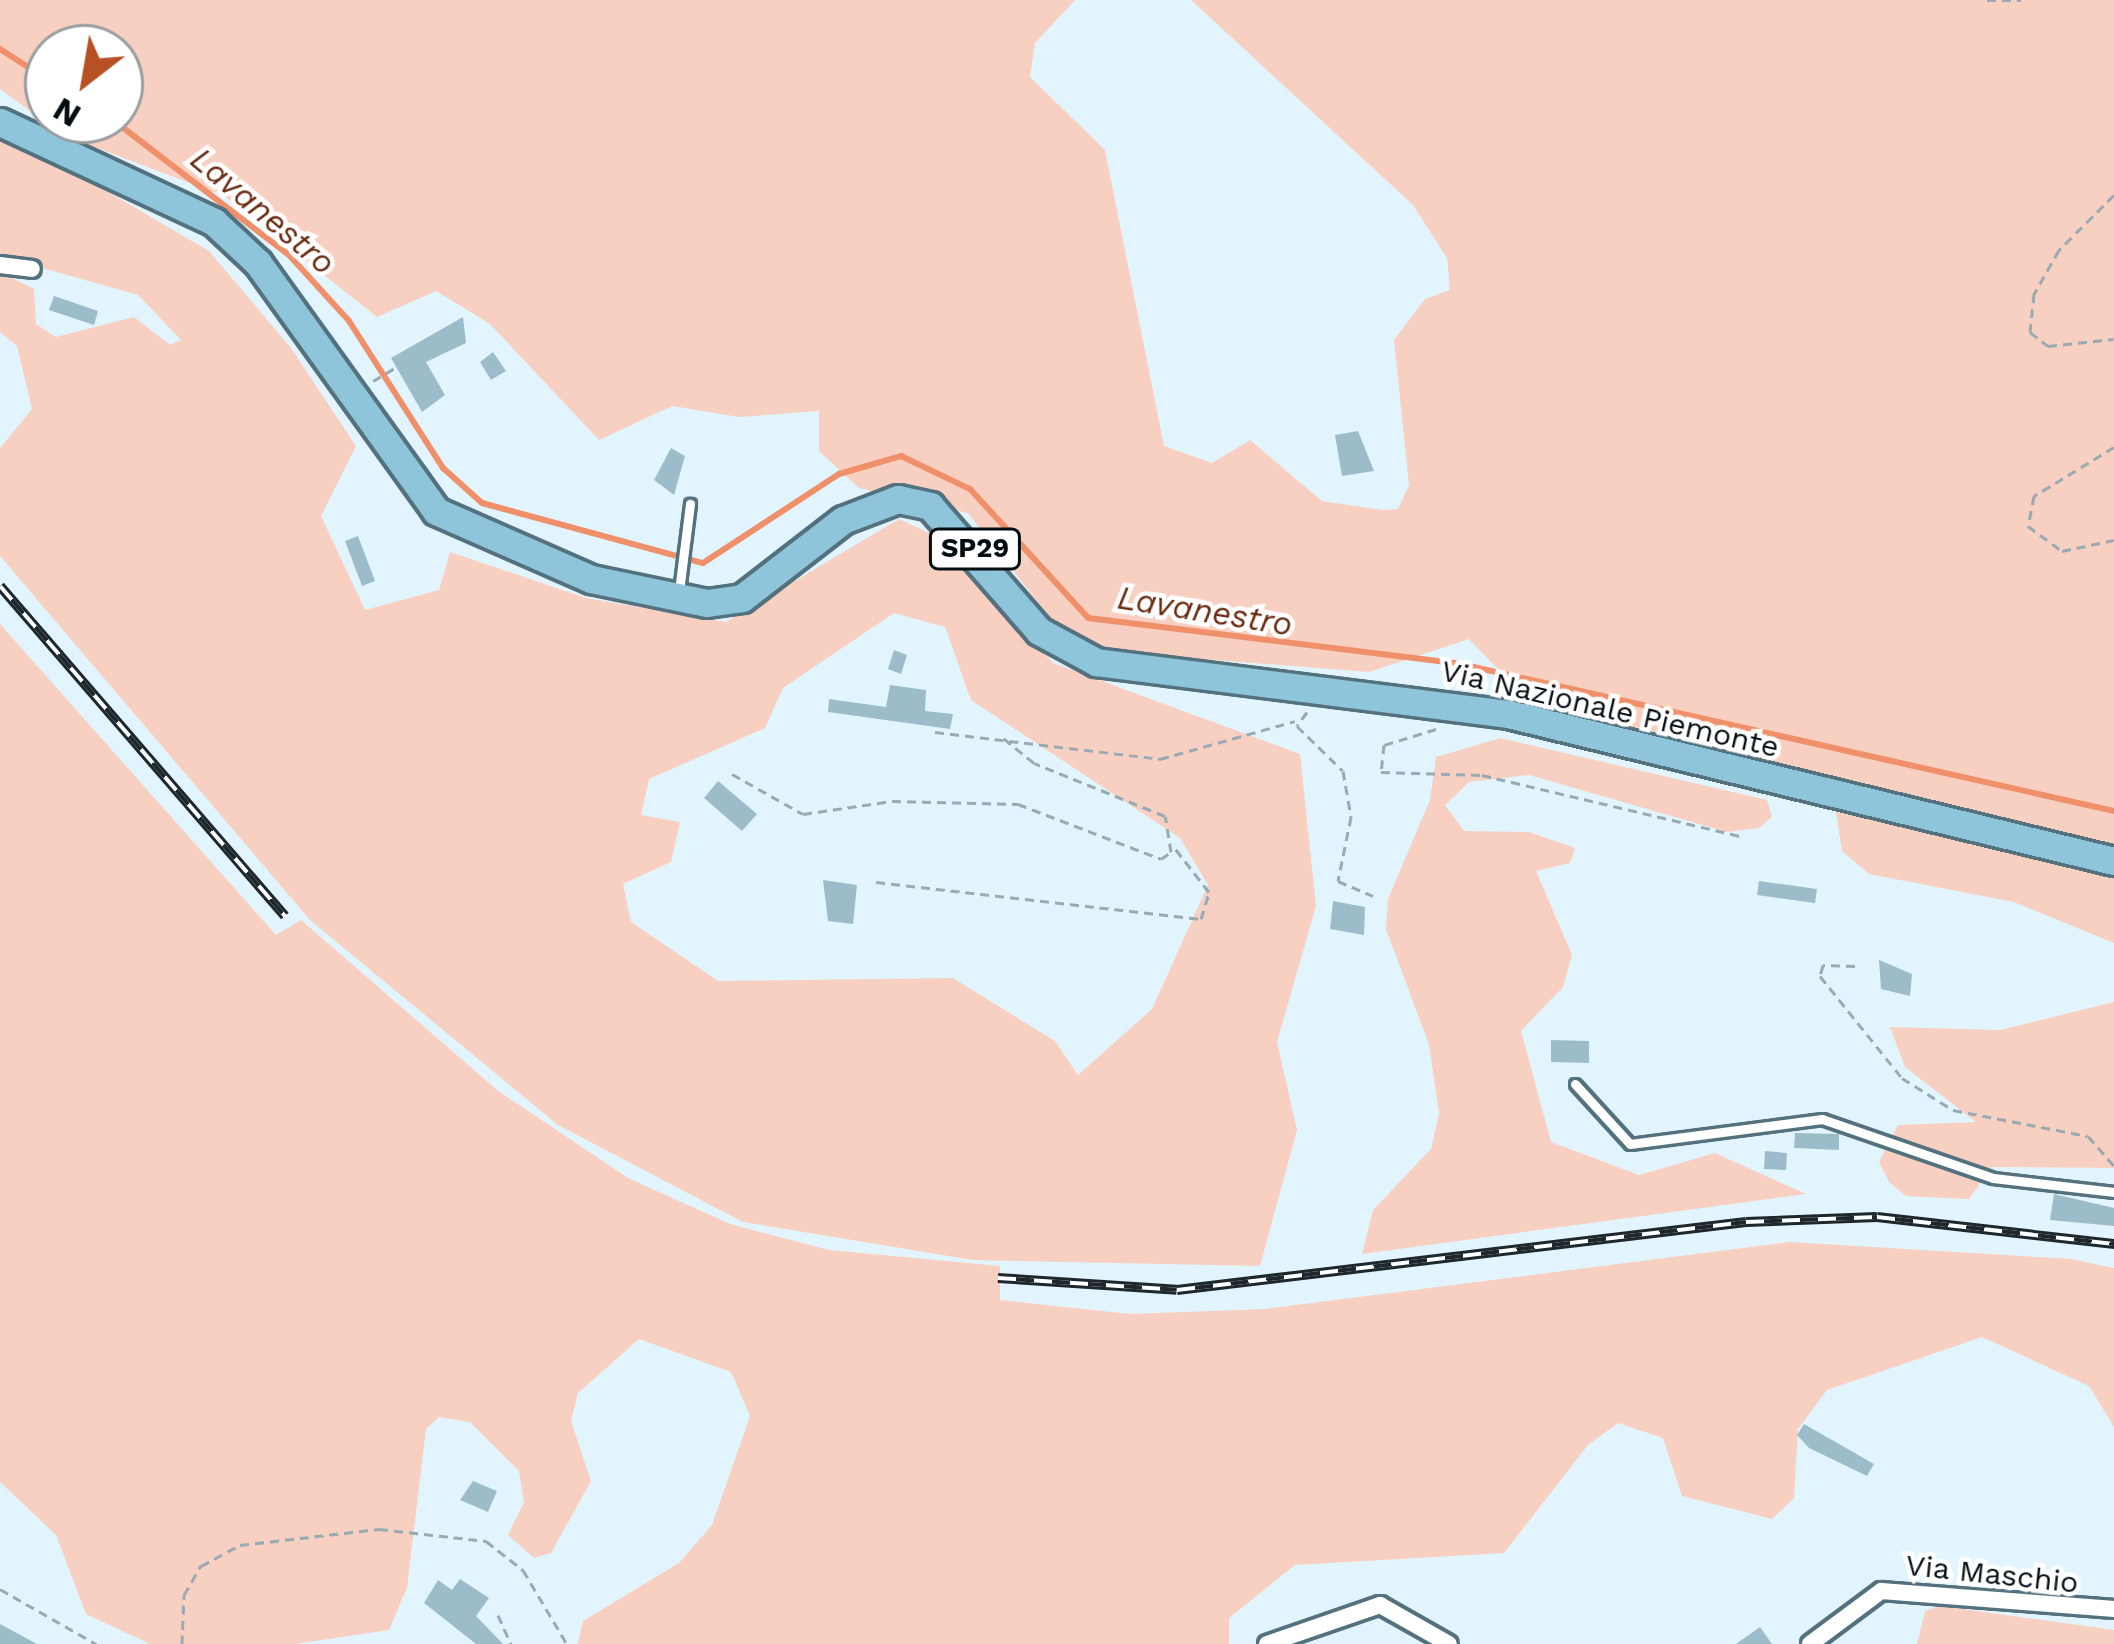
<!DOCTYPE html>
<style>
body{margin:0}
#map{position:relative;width:2114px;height:1644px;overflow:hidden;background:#e2f5fe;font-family:"Work Sans",sans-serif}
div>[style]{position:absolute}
.green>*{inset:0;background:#f8d0c1}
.stream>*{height:6px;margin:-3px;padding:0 3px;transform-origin:3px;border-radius:3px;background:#f0906a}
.building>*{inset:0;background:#9dbcca}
.path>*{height:3px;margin-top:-1.5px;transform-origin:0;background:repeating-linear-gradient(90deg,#9aaab2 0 9px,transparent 0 15px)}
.roads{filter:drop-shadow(3px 0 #54717e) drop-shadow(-3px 0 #54717e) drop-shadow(0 3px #54717e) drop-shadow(0 -3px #54717e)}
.lane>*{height:9px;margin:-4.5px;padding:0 4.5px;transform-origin:4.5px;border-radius:4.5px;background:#fff}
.street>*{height:16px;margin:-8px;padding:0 8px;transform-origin:8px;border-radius:8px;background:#fff}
.primary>*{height:27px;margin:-13.5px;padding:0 13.5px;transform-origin:13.5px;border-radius:13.5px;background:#8ec5da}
.rail>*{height:10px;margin-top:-5px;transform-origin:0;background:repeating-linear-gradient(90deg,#fff 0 18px,#1d272c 0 36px);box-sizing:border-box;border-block:3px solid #1d272c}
span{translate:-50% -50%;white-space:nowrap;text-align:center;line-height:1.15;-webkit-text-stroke:9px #fff;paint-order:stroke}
.shield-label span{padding:3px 9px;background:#fff;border:3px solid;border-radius:9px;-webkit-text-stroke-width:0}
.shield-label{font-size:27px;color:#040d12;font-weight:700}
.street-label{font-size:30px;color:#040d12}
.water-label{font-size:33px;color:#692c12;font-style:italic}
.north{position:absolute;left:24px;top:24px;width:120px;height:120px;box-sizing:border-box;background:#fff;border:3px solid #9b9ea0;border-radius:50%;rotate:211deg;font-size:33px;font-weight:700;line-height:48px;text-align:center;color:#040d12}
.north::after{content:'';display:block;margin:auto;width:42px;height:54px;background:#b75125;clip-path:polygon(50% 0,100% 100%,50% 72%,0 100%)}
</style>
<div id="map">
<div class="green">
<i style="clip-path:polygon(evenodd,0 0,1075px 0,1035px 43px,1030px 77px,1105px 150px,1164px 446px,1212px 463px,1250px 440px,1322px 501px,1383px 510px,1398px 509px,1409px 485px,1394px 340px,1425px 299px,1450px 290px,1447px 258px,1413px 205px,1191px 0,2114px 0,2114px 845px,1535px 708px,1469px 639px,1369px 672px,1110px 652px,1054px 623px,968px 513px,859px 488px,819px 451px,819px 411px,739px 417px,672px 406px,599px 440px,490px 324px,436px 291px,377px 317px,224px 196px,63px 135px,0 89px,0 0,48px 48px,120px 48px,120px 120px,48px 120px,48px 48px)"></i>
<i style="clip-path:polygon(evenodd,9px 134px,209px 251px,291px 348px,356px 446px,321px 516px,365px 610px,439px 590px,450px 552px,586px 598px,726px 622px,899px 519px,935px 536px,1053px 663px,1300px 754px,1316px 906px,1277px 1042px,1297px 1130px,1260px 1266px,973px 1260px,743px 1222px,558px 1125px,310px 920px,0 556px,0 448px,32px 409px,17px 346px,0 332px,0 272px,34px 289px,36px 324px,56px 337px,134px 317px,170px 345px,181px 340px,138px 295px,0 256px,0 138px,9px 134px,894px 613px,945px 627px,971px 700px,1180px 838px,1208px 885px,1152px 1009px,1078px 1075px,1055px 1041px,953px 978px,718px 981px,631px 922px,623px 884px,671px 862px,680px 822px,641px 815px,649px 779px,765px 728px,783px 688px,894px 613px)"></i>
<i style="clip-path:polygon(0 624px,276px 935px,301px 920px,497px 1090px,628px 1178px,730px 1224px,829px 1250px,1000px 1266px,1000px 1300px,1130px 1314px,1265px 1309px,1790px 1242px,2071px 1259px,2114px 1268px,2114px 1427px,2089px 1386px,1982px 1337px,1827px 1390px,1798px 1429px,1794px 1498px,1772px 1519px,1682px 1496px,1663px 1438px,1618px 1423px,1588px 1445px,1504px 1553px,1295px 1565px,1229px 1618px,1229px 1644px,578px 1644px,583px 1621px,679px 1563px,712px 1525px,750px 1416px,731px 1372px,639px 1339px,578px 1393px,571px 1421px,591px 1481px,551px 1553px,534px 1558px,508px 1535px,524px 1503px,519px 1471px,470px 1422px,439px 1417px,426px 1429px,407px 1588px,389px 1630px,295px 1644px,150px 1644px,86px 1614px,56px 1535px,0 1482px)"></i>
<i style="clip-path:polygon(1500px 738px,1767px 800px,1772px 817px,1759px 828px,1727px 832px,1529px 775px,1469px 782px,1445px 805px,1464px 831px,1529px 832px,1575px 848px,1570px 863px,1536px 871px,1572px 955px,1563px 987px,1521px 1031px,1551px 1142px,1639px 1175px,1715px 1153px,1806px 1194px,1362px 1254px,1373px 1210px,1431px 1149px,1439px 1113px,1429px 1045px,1386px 929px,1388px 899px,1430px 800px,1436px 757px)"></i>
<i style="clip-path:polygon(1836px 812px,2114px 872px,2114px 943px,2014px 902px,1869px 874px,1842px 851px)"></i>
<i style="clip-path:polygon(2114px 1002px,2114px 1168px,1992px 1167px,1969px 1199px,1906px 1196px,1889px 1182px,1879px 1162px,1898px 1125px,1976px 1122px,1905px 1067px,1890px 1027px,2000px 1030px)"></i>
<i style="clip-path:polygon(1941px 1606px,2114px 1630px,2114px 1644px,1917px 1644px,1925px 1611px)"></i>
</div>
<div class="stream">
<i style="left:0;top:49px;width:57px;rotate:32.9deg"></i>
<i style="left:113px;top:120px;width:222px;rotate:37.5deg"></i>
<i style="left:289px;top:255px;width:89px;rotate:47.7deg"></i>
<i style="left:349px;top:321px;width:174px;rotate:57.4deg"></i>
<i style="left:443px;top:468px;width:52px;rotate:41.9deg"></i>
<i style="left:482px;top:503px;width:229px;rotate:15.2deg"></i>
<i style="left:703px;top:563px;width:163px;rotate:-33.2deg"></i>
<i style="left:839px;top:474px;width:65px;rotate:-16.2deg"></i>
<i style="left:901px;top:456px;width:76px;rotate:25.6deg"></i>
<i style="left:970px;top:489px;width:175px;rotate:47.5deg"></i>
<i style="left:1088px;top:618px;width:371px;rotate:7deg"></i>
<i style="left:1456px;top:663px;width:674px;rotate:12.68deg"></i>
</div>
<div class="building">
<i style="clip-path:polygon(54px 296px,98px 311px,94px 325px,49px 310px)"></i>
<i style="clip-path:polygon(463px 317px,466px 343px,426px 362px,445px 395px,422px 412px,391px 358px)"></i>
<i style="clip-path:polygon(493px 352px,506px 371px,491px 380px,480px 362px)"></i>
<i style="clip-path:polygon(1358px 431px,1374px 471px,1342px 476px,1335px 435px)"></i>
<i style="clip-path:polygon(671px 448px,685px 456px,674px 495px,654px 480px)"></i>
<i style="clip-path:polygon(358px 536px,375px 581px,362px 586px,345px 541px)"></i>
<i style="clip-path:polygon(894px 650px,907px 655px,901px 674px,888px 669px)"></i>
<i style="clip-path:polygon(890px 685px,926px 690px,925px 711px,953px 714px,950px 729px,828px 712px,829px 699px,886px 707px)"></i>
<i style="clip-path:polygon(718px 781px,757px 814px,742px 831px,704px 798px)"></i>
<i style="clip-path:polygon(823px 880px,857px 885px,853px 924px,828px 921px)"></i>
<i style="clip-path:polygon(1759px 881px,1817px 889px,1815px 903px,1757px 895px)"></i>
<i style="clip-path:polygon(1333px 901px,1365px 907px,1364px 935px,1330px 929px)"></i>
<i style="clip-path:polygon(1879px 960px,1912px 974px,1910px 996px,1881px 989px)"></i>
<i style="clip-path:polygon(1551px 1040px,1589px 1041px,1589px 1063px,1551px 1062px)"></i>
<i style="clip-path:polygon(1795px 1133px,1839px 1134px,1839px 1150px,1794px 1148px)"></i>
<i style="clip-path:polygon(1765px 1151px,1787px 1153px,1786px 1170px,1764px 1169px)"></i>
<i style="clip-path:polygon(2054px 1194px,2114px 1208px,2114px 1226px,2050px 1220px)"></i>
<i style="clip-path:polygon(1804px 1424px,1874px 1464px,1867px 1476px,1809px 1448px,1797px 1435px)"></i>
<i style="clip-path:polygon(473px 1481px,497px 1491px,488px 1512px,460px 1500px)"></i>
<i style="clip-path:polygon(460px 1579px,489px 1598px,476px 1616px,503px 1644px,476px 1644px,424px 1603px,438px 1580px,452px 1590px)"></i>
<i style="clip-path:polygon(0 1624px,37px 1644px,0 1644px)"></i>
<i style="clip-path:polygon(1760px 1627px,1772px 1644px,1736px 1644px)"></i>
</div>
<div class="path">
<i style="left:1987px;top:0;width:34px"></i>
<i style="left:2114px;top:195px;width:78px;rotate:135deg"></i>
<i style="left:2059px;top:250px;width:51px;rotate:119.6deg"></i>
<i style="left:2034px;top:294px;width:38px;rotate:96deg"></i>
<i style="left:2030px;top:332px;width:23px;rotate:38deg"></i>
<i style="left:2048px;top:346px;width:66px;rotate:-6.1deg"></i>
<i style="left:373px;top:381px;width:27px;rotate:-31deg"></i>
<i style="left:2114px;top:447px;width:94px;rotate:148.5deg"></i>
<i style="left:2034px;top:496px;width:31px;rotate:101deg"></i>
<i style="left:2028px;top:526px;width:42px;rotate:36.3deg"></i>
<i style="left:2062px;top:551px;width:53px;rotate:-11.9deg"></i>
<i style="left:1307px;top:712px;width:17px;rotate:126deg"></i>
<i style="left:1297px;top:726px;width:64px;rotate:44.4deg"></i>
<i style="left:1343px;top:771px;width:47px;rotate:80.1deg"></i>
<i style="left:1351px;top:817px;width:65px;rotate:101.5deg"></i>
<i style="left:1338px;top:881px;width:38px;rotate:23deg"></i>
<i style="left:1436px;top:729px;width:54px;rotate:162.9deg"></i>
<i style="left:1384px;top:745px;width:27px;rotate:96deg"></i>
<i style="left:1381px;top:772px;width:101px;rotate:1.7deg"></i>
<i style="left:1482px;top:775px;width:265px;rotate:13.3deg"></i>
<i style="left:935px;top:732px;width:227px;rotate:6.8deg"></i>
<i style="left:1160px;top:759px;width:140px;rotate:-15.7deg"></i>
<i style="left:732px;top:774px;width:81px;rotate:29.4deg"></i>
<i style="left:803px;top:814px;width:90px;rotate:-8.3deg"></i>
<i style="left:892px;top:801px;width:126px;rotate:1.4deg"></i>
<i style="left:1018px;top:804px;width:153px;rotate:21deg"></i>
<i style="left:1161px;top:859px;width:12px;rotate:-35deg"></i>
<i style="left:1171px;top:852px;width:36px;rotate:-99deg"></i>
<i style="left:1165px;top:816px;width:141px;rotate:-158deg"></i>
<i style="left:1034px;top:763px;width:41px;rotate:-140.9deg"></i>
<i style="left:876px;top:882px;width:327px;rotate:6.5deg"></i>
<i style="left:1201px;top:919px;width:28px;rotate:-73deg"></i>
<i style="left:1209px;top:892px;width:57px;rotate:-127.9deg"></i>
<i style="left:1855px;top:966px;width:32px;rotate:-178deg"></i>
<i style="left:1823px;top:965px;width:11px;rotate:105deg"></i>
<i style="left:1820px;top:976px;width:131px;rotate:51.2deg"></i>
<i style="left:1902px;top:1078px;width:60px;rotate:32.1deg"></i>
<i style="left:1953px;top:1110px;width:137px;rotate:10.9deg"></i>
<i style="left:2088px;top:1136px;width:40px;rotate:49deg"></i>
<i style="left:0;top:1589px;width:111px;rotate:29.8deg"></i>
<i style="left:498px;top:1615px;width:32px;rotate:66deg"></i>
<i style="left:182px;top:1644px;width:49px;rotate:-87.7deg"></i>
<i style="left:184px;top:1595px;width:34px;rotate:-60deg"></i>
<i style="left:201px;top:1566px;width:44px;rotate:-28.3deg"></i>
<i style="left:240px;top:1545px;width:140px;rotate:-6.6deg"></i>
<i style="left:379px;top:1529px;width:108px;rotate:6.4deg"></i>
<i style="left:486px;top:1541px;width:47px;rotate:38.1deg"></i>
<i style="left:523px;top:1570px;width:86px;rotate:59.3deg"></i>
</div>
<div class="roads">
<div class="lane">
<i style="left:679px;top:591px;width:88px;rotate:-82.8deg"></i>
<i style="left:1575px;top:1084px;width:81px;rotate:47.5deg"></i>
<i style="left:1630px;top:1144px;width:194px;rotate:-7.4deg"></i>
<i style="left:1822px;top:1119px;width:181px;rotate:19deg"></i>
<i style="left:1993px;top:1178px;width:122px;rotate:6.6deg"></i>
</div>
<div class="street">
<i style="left:0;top:265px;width:32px;rotate:7deg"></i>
<i style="left:1267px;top:1644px;width:120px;rotate:-19deg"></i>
<i style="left:1380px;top:1605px;width:79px;rotate:29.5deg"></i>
<i style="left:1810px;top:1644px;width:89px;rotate:-36.7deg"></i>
<i style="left:1881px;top:1591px;width:234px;rotate:4.4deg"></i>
</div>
<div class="primary">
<i style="left:0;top:122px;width:236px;rotate:25deg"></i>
<i style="left:214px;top:222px;width:60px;rotate:43deg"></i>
<i style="left:258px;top:263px;width:305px;rotate:54.3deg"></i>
<i style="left:436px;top:511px;width:169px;rotate:23.7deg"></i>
<i style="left:591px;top:579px;width:118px;rotate:11.7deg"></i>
<i style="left:707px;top:603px;width:35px;rotate:-8deg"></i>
<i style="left:742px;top:598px;width:128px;rotate:-37.7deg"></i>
<i style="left:843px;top:520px;width:59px;rotate:-20.9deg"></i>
<i style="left:898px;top:499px;width:33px;rotate:12deg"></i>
<i style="left:930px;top:506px;width:166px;rotate:48.9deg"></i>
<i style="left:1039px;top:631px;width:65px;rotate:28.5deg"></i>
<i style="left:1096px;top:662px;width:415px;rotate:7.2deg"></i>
<i style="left:1508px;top:714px;width:624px;rotate:13.64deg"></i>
</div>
</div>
<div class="rail">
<i style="left:0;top:586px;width:436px;rotate:49.2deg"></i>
<i style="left:998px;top:1278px;width:179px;rotate:3.8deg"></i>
<i style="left:1177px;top:1290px;width:573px;rotate:-6.81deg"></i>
<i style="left:1746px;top:1222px;width:131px;rotate:-2.2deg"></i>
<i style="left:1877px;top:1217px;width:239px;rotate:6.5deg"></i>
</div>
<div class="shield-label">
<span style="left:975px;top:549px">SP29</span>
</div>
<div class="street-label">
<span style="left:1610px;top:709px;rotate:13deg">Via Nazionale Piemonte</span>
<span style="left:1992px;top:1574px;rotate:6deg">Via Maschio</span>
</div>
<div class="water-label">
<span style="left:263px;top:211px;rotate:40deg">Lavanestro</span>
<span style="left:1205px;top:611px;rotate:9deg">Lavanestro</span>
</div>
<div class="north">N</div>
</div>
